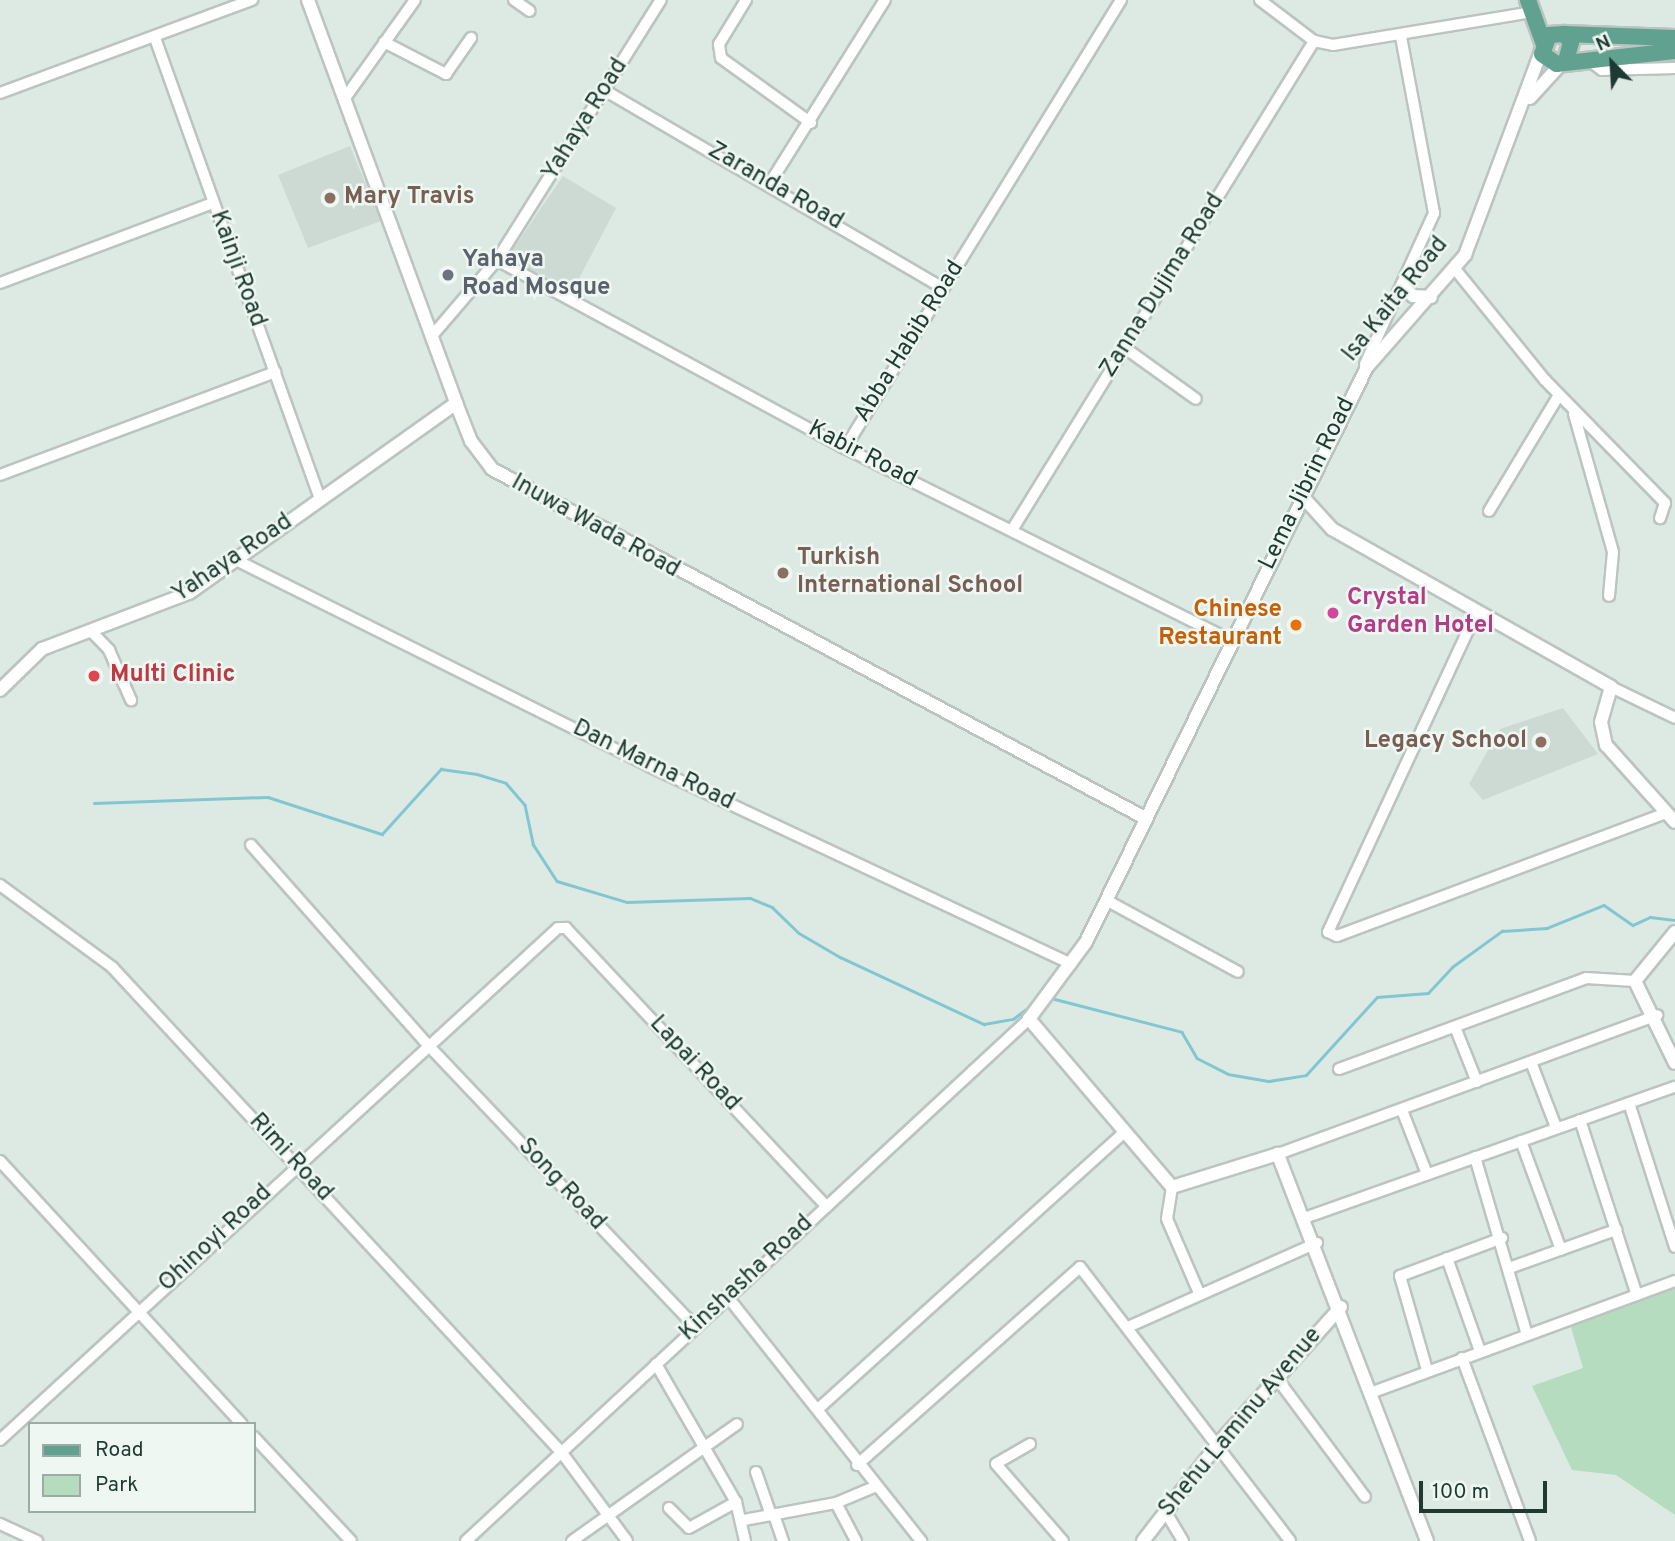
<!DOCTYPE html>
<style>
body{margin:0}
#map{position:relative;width:1675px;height:1541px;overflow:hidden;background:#ddeae4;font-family:Overpass,sans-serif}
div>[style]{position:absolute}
.built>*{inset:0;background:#ccdad3}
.green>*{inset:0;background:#b5dcbf}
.stream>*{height:2.5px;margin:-1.25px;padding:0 1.25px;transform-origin:1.25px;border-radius:1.25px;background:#82c6d2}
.roads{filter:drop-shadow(2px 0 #bcc4c2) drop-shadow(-2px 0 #bcc4c2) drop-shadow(0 2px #bcc4c2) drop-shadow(0 -2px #bcc4c2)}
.minor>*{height:10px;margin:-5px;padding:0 5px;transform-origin:5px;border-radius:5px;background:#fff}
.tertiary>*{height:12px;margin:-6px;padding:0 6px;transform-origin:6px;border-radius:6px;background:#fff}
.primary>*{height:16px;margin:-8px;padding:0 8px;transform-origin:8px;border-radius:8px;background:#60a190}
.dots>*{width:19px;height:19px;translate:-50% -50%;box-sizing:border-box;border:4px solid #eef7f2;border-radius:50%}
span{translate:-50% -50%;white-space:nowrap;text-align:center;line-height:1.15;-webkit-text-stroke:5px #eef7f2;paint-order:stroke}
.street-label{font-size:24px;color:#1e3a32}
.education-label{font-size:24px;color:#785e54;font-weight:700}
.left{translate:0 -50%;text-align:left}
.right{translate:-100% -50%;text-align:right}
.worship-label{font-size:24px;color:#5b616d;font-weight:700}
.hotel-label{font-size:24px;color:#b23c85;font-weight:700}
.food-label{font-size:24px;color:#c56008;font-weight:700}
.health-label{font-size:24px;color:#be3a42;font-weight:700}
.legend{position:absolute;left:28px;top:1422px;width:228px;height:91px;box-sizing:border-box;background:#eef7f2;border:2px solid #9baba5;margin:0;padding:9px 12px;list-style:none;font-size:21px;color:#1e3a32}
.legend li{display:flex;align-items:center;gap:14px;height:35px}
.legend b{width:35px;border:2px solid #9baba5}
.north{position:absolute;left:1577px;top:28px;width:70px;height:70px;-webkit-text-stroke:5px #eef7f2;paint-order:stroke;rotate:336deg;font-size:19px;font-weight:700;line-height:28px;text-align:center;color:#1e3a32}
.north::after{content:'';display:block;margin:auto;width:24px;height:32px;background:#1e3a32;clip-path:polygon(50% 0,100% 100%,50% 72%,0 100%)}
.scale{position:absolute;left:1419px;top:1481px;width:128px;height:32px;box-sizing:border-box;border:4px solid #1e3a32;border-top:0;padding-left:9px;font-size:21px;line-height:24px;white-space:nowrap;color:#1e3a32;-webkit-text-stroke:5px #eef7f2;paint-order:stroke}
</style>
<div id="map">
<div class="built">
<i style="clip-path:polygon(350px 146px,381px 221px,308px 248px,278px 175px)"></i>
<i style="clip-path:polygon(563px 176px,616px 208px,573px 290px,507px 258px)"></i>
<i style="clip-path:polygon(1563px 708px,1598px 754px,1483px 800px,1469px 784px,1500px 729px)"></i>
</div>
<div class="green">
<i style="clip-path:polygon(1675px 1287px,1675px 1515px,1616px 1475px,1572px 1470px,1532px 1386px,1583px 1368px,1570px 1324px)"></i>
</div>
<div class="stream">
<i style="left:94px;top:803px;width:174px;rotate:-2deg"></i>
<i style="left:268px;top:797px;width:120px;rotate:18deg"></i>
<i style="left:382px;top:834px;width:88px;rotate:-47.8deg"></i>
<i style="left:441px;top:769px;width:36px;rotate:8deg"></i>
<i style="left:477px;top:774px;width:30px;rotate:17deg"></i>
<i style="left:506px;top:783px;width:29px;rotate:49deg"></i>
<i style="left:525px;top:805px;width:40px;rotate:78deg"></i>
<i style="left:533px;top:844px;width:44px;rotate:57deg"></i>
<i style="left:557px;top:881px;width:73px;rotate:16.7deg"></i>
<i style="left:627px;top:902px;width:123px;rotate:-1.9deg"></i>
<i style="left:750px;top:898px;width:24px;rotate:22deg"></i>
<i style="left:772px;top:907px;width:37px;rotate:44deg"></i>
<i style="left:799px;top:933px;width:48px;rotate:30.3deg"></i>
<i style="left:840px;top:957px;width:159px;rotate:25deg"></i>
<i style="left:984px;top:1024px;width:29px;rotate:-10deg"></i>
<i style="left:1013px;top:1019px;width:25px;rotate:-37deg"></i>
<i style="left:1051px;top:998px;width:135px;rotate:14.5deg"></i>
<i style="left:1182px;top:1032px;width:30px;rotate:60deg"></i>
<i style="left:1197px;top:1058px;width:35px;rotate:27deg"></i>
<i style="left:1228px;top:1074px;width:42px;rotate:9.7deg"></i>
<i style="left:1269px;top:1081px;width:37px;rotate:-9deg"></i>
<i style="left:1306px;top:1075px;width:105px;rotate:-47.7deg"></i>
<i style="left:1377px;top:997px;width:51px;rotate:-4.5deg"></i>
<i style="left:1428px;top:993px;width:35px;rotate:-47deg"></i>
<i style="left:1452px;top:967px;width:62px;rotate:-35.8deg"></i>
<i style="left:1502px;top:931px;width:45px;rotate:-3.8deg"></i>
<i style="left:1547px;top:928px;width:61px;rotate:-22deg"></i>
<i style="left:1604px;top:905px;width:35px;rotate:35deg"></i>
<i style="left:1633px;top:925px;width:19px;rotate:-25deg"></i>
<i style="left:1650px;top:917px;width:25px;rotate:7deg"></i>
</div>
<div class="roads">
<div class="minor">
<i style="left:514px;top:0;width:19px;rotate:35deg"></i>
<i style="left:746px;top:0;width:52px;rotate:121.5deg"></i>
<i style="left:719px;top:44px;width:14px;rotate:82deg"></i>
<i style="left:721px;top:58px;width:111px;rotate:35.8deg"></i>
<i style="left:1260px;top:0;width:68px;rotate:37.2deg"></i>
<i style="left:1314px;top:41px;width:19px;rotate:12deg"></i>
<i style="left:1333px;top:45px;width:203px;rotate:-9.4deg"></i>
<i style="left:155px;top:38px;width:489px;rotate:70.3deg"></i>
<i style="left:384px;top:42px;width:70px;rotate:27.3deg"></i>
<i style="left:446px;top:74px;width:44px;rotate:-55.2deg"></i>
<i style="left:1586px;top:58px;width:20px;rotate:37deg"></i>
<i style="left:1602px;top:70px;width:73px;rotate:-1.6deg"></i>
<i style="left:604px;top:90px;width:393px;rotate:30.3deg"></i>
<i style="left:0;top:93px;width:269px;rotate:-20.3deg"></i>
<i style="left:345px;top:98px;width:120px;rotate:-54.5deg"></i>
<i style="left:770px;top:183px;width:216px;rotate:-57.9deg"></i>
<i style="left:497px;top:260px;width:396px;rotate:28.4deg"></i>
<i style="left:845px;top:448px;width:432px;rotate:26.5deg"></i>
<i style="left:1455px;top:269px;width:143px;rotate:51deg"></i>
<i style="left:1545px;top:380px;width:172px;rotate:45.7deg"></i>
<i style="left:1665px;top:503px;width:16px;rotate:108deg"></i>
<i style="left:0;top:283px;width:228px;rotate:-20.6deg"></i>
<i style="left:431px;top:337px;width:101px;rotate:-49.4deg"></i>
<i style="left:497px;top:260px;width:307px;rotate:-57.8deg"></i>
<i style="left:1125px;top:348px;width:87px;rotate:35.7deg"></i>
<i style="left:1365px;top:364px;width:166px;rotate:-65.4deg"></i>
<i style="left:1434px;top:213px;width:180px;rotate:-100.6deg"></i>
<i style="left:1574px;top:414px;width:143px;rotate:74.2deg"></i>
<i style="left:1613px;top:552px;width:44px;rotate:95.2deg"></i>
<i style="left:840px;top:445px;width:6px;rotate:31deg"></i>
<i style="left:845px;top:448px;width:526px;rotate:-58.36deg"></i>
<i style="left:0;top:475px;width:294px;rotate:-20.5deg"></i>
<i style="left:1489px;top:511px;width:135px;rotate:-58.9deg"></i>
<i style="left:1012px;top:530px;width:575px;rotate:-58.3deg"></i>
<i style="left:238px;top:561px;width:462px;rotate:26.5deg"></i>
<i style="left:651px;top:767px;width:464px;rotate:25.1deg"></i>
<i style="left:1477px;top:611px;width:354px;rotate:114.9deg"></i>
<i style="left:1328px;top:932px;width:10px;rotate:24deg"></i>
<i style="left:1337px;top:936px;width:351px;rotate:-20.5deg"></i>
<i style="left:90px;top:630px;width:28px;rotate:46deg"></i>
<i style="left:109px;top:650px;width:55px;rotate:66.3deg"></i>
<i style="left:1611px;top:687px;width:71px;rotate:25.8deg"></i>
<i style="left:251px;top:845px;width:266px;rotate:48.5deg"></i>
<i style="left:427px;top:1044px;width:388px;rotate:46.5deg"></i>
<i style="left:0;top:885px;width:139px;rotate:36.2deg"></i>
<i style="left:112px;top:967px;width:662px;rotate:47.2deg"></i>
<i style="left:562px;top:1453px;width:109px;rotate:53.5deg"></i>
<i style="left:1106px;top:900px;width:150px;rotate:28.6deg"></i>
<i style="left:1455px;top:1027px;width:59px;rotate:68.2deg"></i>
<i style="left:1531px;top:1062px;width:70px;rotate:69deg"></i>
<i style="left:1339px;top:1069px;width:263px;rotate:-20.2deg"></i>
<i style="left:1586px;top:978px;width:49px;rotate:3.5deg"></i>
<i style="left:1629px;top:1103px;width:151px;rotate:72.3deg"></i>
<i style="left:1402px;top:1110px;width:69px;rotate:68.7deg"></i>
<i style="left:1580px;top:1120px;width:184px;rotate:72deg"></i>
<i style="left:1521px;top:1141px;width:116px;rotate:69.8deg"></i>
<i style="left:1278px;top:1154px;width:404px;rotate:-20.1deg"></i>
<i style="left:1475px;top:1157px;width:185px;rotate:73.7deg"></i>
<i style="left:0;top:1161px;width:357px;rotate:47.4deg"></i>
<i style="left:1172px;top:1187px;width:32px;rotate:99deg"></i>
<i style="left:1167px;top:1219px;width:81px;rotate:66.6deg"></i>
<i style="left:1307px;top:1217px;width:390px;rotate:-19.5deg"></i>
<i style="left:1447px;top:1258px;width:99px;rotate:70.5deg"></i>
<i style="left:1509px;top:1268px;width:114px;rotate:-19.6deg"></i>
<i style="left:727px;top:1296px;width:313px;rotate:51.6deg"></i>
<i style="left:1128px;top:1327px;width:207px;rotate:-24deg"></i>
<i style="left:1462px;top:1358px;width:195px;rotate:69.6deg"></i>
<i style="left:656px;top:1364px;width:160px;rotate:59.9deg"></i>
<i style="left:736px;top:1502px;width:40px;rotate:77deg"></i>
<i style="left:1427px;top:1370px;width:98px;rotate:-106deg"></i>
<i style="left:1400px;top:1276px;width:109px;rotate:-20.4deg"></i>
<i style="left:1276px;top:1377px;width:149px;rotate:53.4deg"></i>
<i style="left:1373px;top:1392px;width:322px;rotate:-20.2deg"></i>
<i style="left:818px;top:1409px;width:413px;rotate:-42.1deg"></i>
<i style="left:254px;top:1437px;width:142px;rotate:47deg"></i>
<i style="left:0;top:1440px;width:757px;rotate:-42.54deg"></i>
<i style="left:558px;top:928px;width:8px"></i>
<i style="left:566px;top:928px;width:381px;rotate:46.9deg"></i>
<i style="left:1030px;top:1444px;width:39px;rotate:150deg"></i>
<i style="left:996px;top:1464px;width:102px;rotate:49deg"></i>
<i style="left:857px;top:1465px;width:298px;rotate:-41.6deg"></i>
<i style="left:1080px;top:1267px;width:345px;rotate:52.5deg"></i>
<i style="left:756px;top:1472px;width:46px;rotate:70.8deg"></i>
<i style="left:836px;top:1503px;width:43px;rotate:62.2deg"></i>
<i style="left:669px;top:1508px;width:28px;rotate:45deg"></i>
<i style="left:689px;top:1528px;width:54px;rotate:-29deg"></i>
<i style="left:1165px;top:1511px;width:35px;rotate:59deg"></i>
<i style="left:774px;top:1515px;width:28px;rotate:71deg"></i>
<i style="left:744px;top:1520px;width:94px;rotate:-10.5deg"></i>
<i style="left:836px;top:1503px;width:41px;rotate:-22.8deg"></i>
<i style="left:0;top:1524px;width:41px;rotate:24.7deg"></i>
<i style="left:466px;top:1541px;width:768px;rotate:-42.84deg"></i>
<i style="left:572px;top:1541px;width:202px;rotate:-35.3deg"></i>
</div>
<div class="tertiary">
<i style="left:308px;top:0;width:429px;rotate:69.8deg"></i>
<i style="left:456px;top:403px;width:41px;rotate:68.5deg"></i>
<i style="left:471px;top:441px;width:35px;rotate:53deg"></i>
<i style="left:492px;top:469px;width:740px;rotate:28.12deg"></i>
<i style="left:1530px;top:98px;width:47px;rotate:-47.6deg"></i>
<i style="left:1403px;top:286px;width:14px;rotate:45deg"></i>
<i style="left:1413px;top:296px;width:18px;rotate:3deg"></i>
<i style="left:1303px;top:497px;width:43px;rotate:47.8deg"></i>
<i style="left:1332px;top:529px;width:321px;rotate:29.5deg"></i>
<i style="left:1611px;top:687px;width:36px;rotate:106deg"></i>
<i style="left:1601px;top:722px;width:24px;rotate:78deg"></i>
<i style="left:1606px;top:745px;width:103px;rotate:48.1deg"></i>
<i style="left:0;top:690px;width:59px;rotate:-44.3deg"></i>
<i style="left:42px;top:649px;width:157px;rotate:-20.9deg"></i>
<i style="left:189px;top:593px;width:328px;rotate:-35.4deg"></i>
<i style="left:1675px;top:932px;width:63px;rotate:129.2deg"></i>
<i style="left:1635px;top:981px;width:91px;rotate:64deg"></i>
<i style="left:1143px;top:1541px;width:123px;rotate:-52.3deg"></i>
<i style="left:1218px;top:1444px;width:184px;rotate:-48.1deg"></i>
<i style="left:1427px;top:1541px;width:415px;rotate:-111.1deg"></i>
<i style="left:1278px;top:1154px;width:111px;rotate:162.7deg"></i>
<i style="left:1172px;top:1187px;width:221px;rotate:-130.4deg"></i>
<i style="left:1029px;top:1019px;width:96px;rotate:-53.5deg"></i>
<i style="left:1086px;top:942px;width:640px;rotate:-63.96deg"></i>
<i style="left:1367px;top:367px;width:149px;rotate:-48.8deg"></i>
<i style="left:1465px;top:255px;width:220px;rotate:-69.5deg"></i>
</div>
<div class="primary">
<i style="left:1528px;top:0;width:45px;rotate:70.3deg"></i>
<i style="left:1564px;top:34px;width:111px;rotate:2.1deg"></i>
<i style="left:1566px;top:61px;width:20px;rotate:-75deg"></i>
<i style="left:1571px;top:42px;width:11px;rotate:-131deg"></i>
<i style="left:1564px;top:34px;width:15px;rotate:176deg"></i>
<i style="left:1549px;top:35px;width:20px;rotate:110deg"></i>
<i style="left:1542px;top:54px;width:18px;rotate:34deg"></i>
<i style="left:1557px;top:64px;width:119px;rotate:-6.3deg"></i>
</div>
</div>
<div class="dots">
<i style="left:330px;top:198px;background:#8d6e63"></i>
<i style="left:448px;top:275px;background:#6b7280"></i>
<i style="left:783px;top:573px;background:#8d6e63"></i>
<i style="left:1333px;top:613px;background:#d1479c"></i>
<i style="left:1296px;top:625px;background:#e8710a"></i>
<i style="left:94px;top:676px;background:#e0444e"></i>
<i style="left:1541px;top:742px;background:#8d6e63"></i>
</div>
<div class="street-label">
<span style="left:586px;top:120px;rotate:-58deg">Yahaya Road</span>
<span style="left:775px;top:187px;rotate:30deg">Zaranda Road</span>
<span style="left:237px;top:269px;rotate:70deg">Kainji Road</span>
<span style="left:1163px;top:286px;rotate:-58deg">Zanna Dujima Road</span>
<span style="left:1396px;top:300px;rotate:-51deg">Isa Kaita Road</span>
<span style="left:910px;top:342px;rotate:-58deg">Abba Habib Road</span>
<span style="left:862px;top:455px;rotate:27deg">Kabir Road</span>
<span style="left:1308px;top:484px;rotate:-64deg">Lema Jibrin Road</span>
<span style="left:595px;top:527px;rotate:29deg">Inuwa Wada Road</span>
<span style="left:233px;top:559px;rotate:-34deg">Yahaya Road</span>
<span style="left:653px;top:766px;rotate:26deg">Dan Marna Road</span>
<span style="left:694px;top:1064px;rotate:47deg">Lapai Road</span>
<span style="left:290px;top:1158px;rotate:47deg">Rimi Road</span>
<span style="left:561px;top:1185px;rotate:47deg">Song Road</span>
<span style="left:216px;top:1239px;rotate:-43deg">Ohinoyi Road</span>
<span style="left:747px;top:1279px;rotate:-43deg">Kinshasha Road</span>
<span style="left:1241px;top:1423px;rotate:-50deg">Shehu Laminu Avenue</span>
</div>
<div class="education-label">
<span class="left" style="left:344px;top:198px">Mary Travis</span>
<span class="left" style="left:797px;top:573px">Turkish<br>International School</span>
<span class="right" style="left:1527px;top:742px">Legacy School</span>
</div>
<div class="worship-label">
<span class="left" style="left:462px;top:275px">Yahaya<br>Road Mosque</span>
</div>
<div class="hotel-label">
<span class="left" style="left:1347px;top:613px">Crystal<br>Garden Hotel</span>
</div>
<div class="food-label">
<span class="right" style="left:1282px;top:625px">Chinese<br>Restaurant</span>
</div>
<div class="health-label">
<span class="left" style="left:110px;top:676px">Multi Clinic</span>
</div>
<ul class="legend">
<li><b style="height:9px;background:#60a190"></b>Road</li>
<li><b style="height:19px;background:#b5dcbf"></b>Park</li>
</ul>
<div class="north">N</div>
<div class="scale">100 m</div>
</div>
